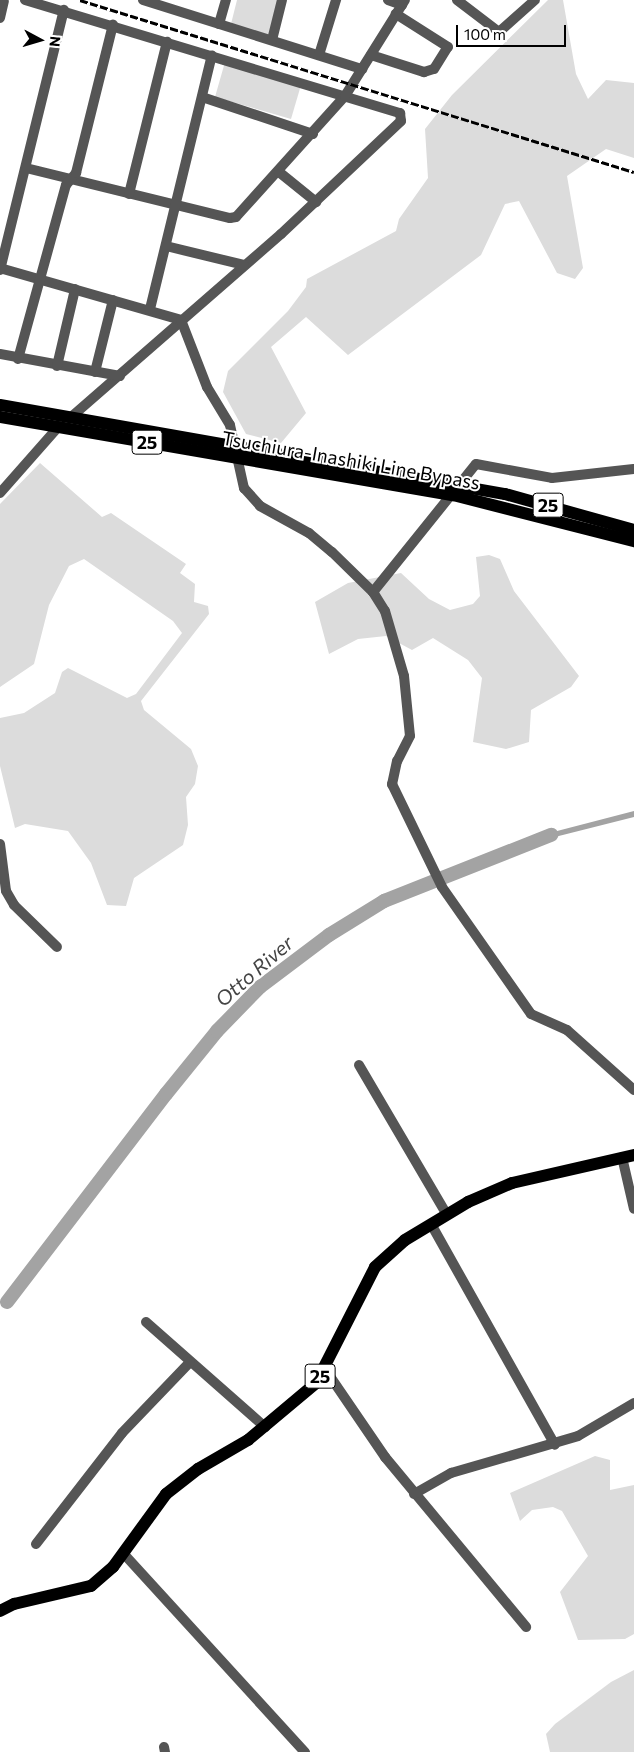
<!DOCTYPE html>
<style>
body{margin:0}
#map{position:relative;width:634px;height:1752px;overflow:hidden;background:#fff;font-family:Commissioner,sans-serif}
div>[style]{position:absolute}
.green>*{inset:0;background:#dcdcdc}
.water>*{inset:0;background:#a3a3a3}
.river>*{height:14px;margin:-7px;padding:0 7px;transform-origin:7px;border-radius:7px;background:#a3a3a3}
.minor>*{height:10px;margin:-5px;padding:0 5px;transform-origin:5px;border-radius:5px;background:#555}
.major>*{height:12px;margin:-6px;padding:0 6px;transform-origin:6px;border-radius:6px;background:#000}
.rail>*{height:2.5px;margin-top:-1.25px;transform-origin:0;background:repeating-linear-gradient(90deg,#000 0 8px,transparent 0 10.5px)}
span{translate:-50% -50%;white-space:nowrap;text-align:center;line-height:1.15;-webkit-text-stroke:4px #fff;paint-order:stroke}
.shield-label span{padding:1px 4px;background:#fff;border:1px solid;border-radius:4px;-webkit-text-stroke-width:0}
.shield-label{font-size:18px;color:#000;font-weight:700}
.street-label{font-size:19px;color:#000}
.water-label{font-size:20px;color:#444;font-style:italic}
.north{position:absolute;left:15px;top:15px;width:50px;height:50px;-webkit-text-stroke:4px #fff;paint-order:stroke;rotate:96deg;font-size:14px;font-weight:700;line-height:20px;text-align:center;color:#000}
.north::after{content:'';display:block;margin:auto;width:18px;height:22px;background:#000;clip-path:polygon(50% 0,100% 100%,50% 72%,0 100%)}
.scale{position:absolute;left:456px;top:25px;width:110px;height:22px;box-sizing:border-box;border:2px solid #000;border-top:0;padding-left:6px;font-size:15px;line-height:18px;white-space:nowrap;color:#000;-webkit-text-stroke:4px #fff;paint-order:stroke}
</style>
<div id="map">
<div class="green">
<i style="clip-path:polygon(237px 0,280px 0,269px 35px,231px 24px)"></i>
<i style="clip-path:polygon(548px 0,563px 0,576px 74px,588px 99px,606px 80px,634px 83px,634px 158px,606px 149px,567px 176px,583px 268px,575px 279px,557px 273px,519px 201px,505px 204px,481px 255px,348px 355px,306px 317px,271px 347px,306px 413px,281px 443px,246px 434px,223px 392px,228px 371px,288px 311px,306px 287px,307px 279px,396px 231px,399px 219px,428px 178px,425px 129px,452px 95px)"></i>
<i style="clip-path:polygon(225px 62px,301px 85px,291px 119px,215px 97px)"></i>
<i style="clip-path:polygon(40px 463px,102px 517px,111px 513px,186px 564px,180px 573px,195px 584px,194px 602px,208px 606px,209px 614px,202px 623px,141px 701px,144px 710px,191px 749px,198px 766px,195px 784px,186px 797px,188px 825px,183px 845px,134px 878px,126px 906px,107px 905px,91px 863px,68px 831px,25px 824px,15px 828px,0 766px,0 718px,24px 713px,55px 693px,62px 672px,68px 668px,127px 698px,136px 694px,182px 633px,173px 621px,84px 559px,69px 566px,49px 605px,34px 664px,0 687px,0 504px)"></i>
<i style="clip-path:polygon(489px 555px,500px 559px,514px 591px,579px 676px,571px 687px,531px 710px,529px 742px,506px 749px,473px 742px,482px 678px,468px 660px,433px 638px,412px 650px,386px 636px,358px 639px,329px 654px,315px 602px,348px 583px,401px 573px,429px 599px,450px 610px,473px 604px,480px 596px,476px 557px)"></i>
<i style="clip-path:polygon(595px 1456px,610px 1460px,610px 1490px,634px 1485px,634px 1634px,625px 1639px,578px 1640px,560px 1592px,588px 1556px,562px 1511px,553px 1507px,532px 1510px,520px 1521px,510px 1493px)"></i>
<i style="clip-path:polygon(634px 1670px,634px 1752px,550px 1752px,546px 1734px,555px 1724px,611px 1682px)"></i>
</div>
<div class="water">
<i style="clip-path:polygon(634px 811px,634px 817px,535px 842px,534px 837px)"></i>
</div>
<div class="river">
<i style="left:7px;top:1302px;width:262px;rotate:-52.6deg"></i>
<i style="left:166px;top:1094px;width:81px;rotate:-51deg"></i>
<i style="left:217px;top:1031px;width:62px;rotate:-45.7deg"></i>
<i style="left:260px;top:987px;width:86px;rotate:-37deg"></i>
<i style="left:329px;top:935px;width:65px;rotate:-31.7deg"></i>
<i style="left:384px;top:901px;width:180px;rotate:-21.6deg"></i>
</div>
<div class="minor">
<i style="left:25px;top:0;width:392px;rotate:16.8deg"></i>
<i style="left:400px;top:113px;width:8px;rotate:83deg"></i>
<i style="left:401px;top:121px;width:165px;rotate:136.7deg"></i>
<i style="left:281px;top:234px;width:280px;rotate:138.9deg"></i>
<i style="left:143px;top:0;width:230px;rotate:17.5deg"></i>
<i style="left:388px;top:0;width:15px;rotate:20deg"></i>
<i style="left:457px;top:0;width:53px;rotate:37.3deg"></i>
<i style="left:499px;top:32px;width:48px;rotate:-41.6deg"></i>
<i style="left:0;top:18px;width:17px;rotate:-77deg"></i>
<i style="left:219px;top:24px;width:25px;rotate:-74deg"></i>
<i style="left:272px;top:40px;width:41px;rotate:-76deg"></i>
<i style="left:319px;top:55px;width:58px;rotate:-72.8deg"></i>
<i style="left:371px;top:55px;width:56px;rotate:17.8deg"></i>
<i style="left:424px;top:72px;width:10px;rotate:-17deg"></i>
<i style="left:434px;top:69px;width:26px;rotate:-58deg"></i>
<i style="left:448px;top:47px;width:62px;rotate:-147.6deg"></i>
<i style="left:202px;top:97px;width:117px;rotate:18.4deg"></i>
<i style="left:26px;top:168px;width:210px;rotate:13.8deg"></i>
<i style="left:230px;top:218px;width:6px;rotate:-9deg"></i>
<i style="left:236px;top:217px;width:163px;rotate:-48deg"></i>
<i style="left:345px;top:96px;width:113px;rotate:-58deg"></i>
<i style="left:279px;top:172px;width:48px;rotate:39deg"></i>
<i style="left:129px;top:194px;width:157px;rotate:-76deg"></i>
<i style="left:166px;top:246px;width:80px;rotate:13.7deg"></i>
<i style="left:0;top:268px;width:188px;rotate:16deg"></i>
<i style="left:181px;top:320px;width:72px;rotate:68.8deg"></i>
<i style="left:207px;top:387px;width:44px;rotate:58.8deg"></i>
<i style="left:230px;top:425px;width:65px;rotate:77.5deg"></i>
<i style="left:244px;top:488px;width:24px;rotate:48deg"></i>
<i style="left:260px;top:506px;width:56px;rotate:28.9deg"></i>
<i style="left:309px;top:533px;width:30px;rotate:40deg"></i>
<i style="left:332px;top:552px;width:57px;rotate:44.3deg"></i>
<i style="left:373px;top:592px;width:22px;rotate:58deg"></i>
<i style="left:385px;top:611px;width:68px;rotate:73.7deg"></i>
<i style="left:404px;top:676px;width:60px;rotate:84.3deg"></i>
<i style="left:410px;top:736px;width:28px;rotate:117deg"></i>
<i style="left:397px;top:761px;width:24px;rotate:102deg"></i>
<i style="left:392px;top:784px;width:114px;rotate:64.1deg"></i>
<i style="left:442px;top:887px;width:155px;rotate:55deg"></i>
<i style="left:531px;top:1014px;width:39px;rotate:24deg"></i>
<i style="left:567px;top:1030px;width:90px;rotate:41.8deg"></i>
<i style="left:0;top:270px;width:268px;rotate:-76.2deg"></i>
<i style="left:150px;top:309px;width:261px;rotate:-76.3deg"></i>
<i style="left:0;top:354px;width:122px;rotate:10.4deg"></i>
<i style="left:18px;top:359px;width:180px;rotate:-74.6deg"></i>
<i style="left:66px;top:185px;width:16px;rotate:-50deg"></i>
<i style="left:76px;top:173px;width:153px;rotate:-76deg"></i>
<i style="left:57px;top:366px;width:79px;rotate:-76.8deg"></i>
<i style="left:95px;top:372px;width:74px;rotate:-76deg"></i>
<i style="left:0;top:493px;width:89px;rotate:-48.6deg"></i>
<i style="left:373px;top:592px;width:164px;rotate:-51.2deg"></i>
<i style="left:476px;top:464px;width:77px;rotate:10.4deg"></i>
<i style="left:552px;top:478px;width:82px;rotate:-6.3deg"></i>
<i style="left:0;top:844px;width:47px;rotate:82.7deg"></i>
<i style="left:6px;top:891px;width:16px;rotate:60deg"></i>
<i style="left:14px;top:905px;width:60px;rotate:44.3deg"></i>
<i style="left:359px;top:1065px;width:174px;rotate:59.6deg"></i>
<i style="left:622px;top:1157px;width:53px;rotate:77deg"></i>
<i style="left:431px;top:1224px;width:253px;rotate:60.7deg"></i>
<i style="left:146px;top:1322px;width:159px;rotate:41.4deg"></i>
<i style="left:325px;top:1369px;width:107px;rotate:55.7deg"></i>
<i style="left:385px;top:1457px;width:221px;rotate:50.3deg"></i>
<i style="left:414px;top:1494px;width:43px;rotate:-29.6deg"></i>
<i style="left:451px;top:1473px;width:132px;rotate:-16.2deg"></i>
<i style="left:578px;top:1436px;width:65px;rotate:-30.5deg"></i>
<i style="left:36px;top:1544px;width:140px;rotate:-52.2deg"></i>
<i style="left:122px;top:1433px;width:98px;rotate:-46.2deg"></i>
<i style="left:123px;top:1553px;width:270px;rotate:47.6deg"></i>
<i style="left:164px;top:1747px;width:5px;rotate:79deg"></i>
</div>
<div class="major">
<i style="left:0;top:405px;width:513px;rotate:10deg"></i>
<i style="left:505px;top:494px;width:134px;rotate:15.6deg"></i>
<i style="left:0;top:417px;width:460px;rotate:9.8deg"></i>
<i style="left:453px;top:495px;width:187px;rotate:14.3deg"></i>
<i style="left:0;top:1611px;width:16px;rotate:-27deg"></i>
<i style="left:14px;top:1604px;width:79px;rotate:-13.2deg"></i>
<i style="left:91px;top:1586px;width:29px;rotate:-41deg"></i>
<i style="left:113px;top:1567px;width:90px;rotate:-54deg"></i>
<i style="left:166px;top:1494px;width:41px;rotate:-38deg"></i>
<i style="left:198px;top:1469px;width:58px;rotate:-30.1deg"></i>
<i style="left:248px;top:1440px;width:89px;rotate:-40deg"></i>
<i style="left:316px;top:1383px;width:130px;rotate:-63deg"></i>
<i style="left:375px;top:1267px;width:40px;rotate:-42deg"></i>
<i style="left:405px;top:1240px;width:74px;rotate:-31.1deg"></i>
<i style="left:468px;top:1202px;width:48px;rotate:-23.4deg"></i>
<i style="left:512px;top:1183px;width:125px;rotate:-12.9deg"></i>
</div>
<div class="rail">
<i style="left:80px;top:0;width:580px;rotate:17.25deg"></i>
</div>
<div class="shield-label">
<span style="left:147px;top:442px">25</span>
<span style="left:548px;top:505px">25</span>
<span style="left:320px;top:1376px">25</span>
</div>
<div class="street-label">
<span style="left:351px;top:460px;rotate:10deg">Tsuchiura-Inashiki Line Bypass</span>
</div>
<div class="water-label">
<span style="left:254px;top:971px;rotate:-41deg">Otto River</span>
</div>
<div class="north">N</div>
<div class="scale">100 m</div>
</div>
